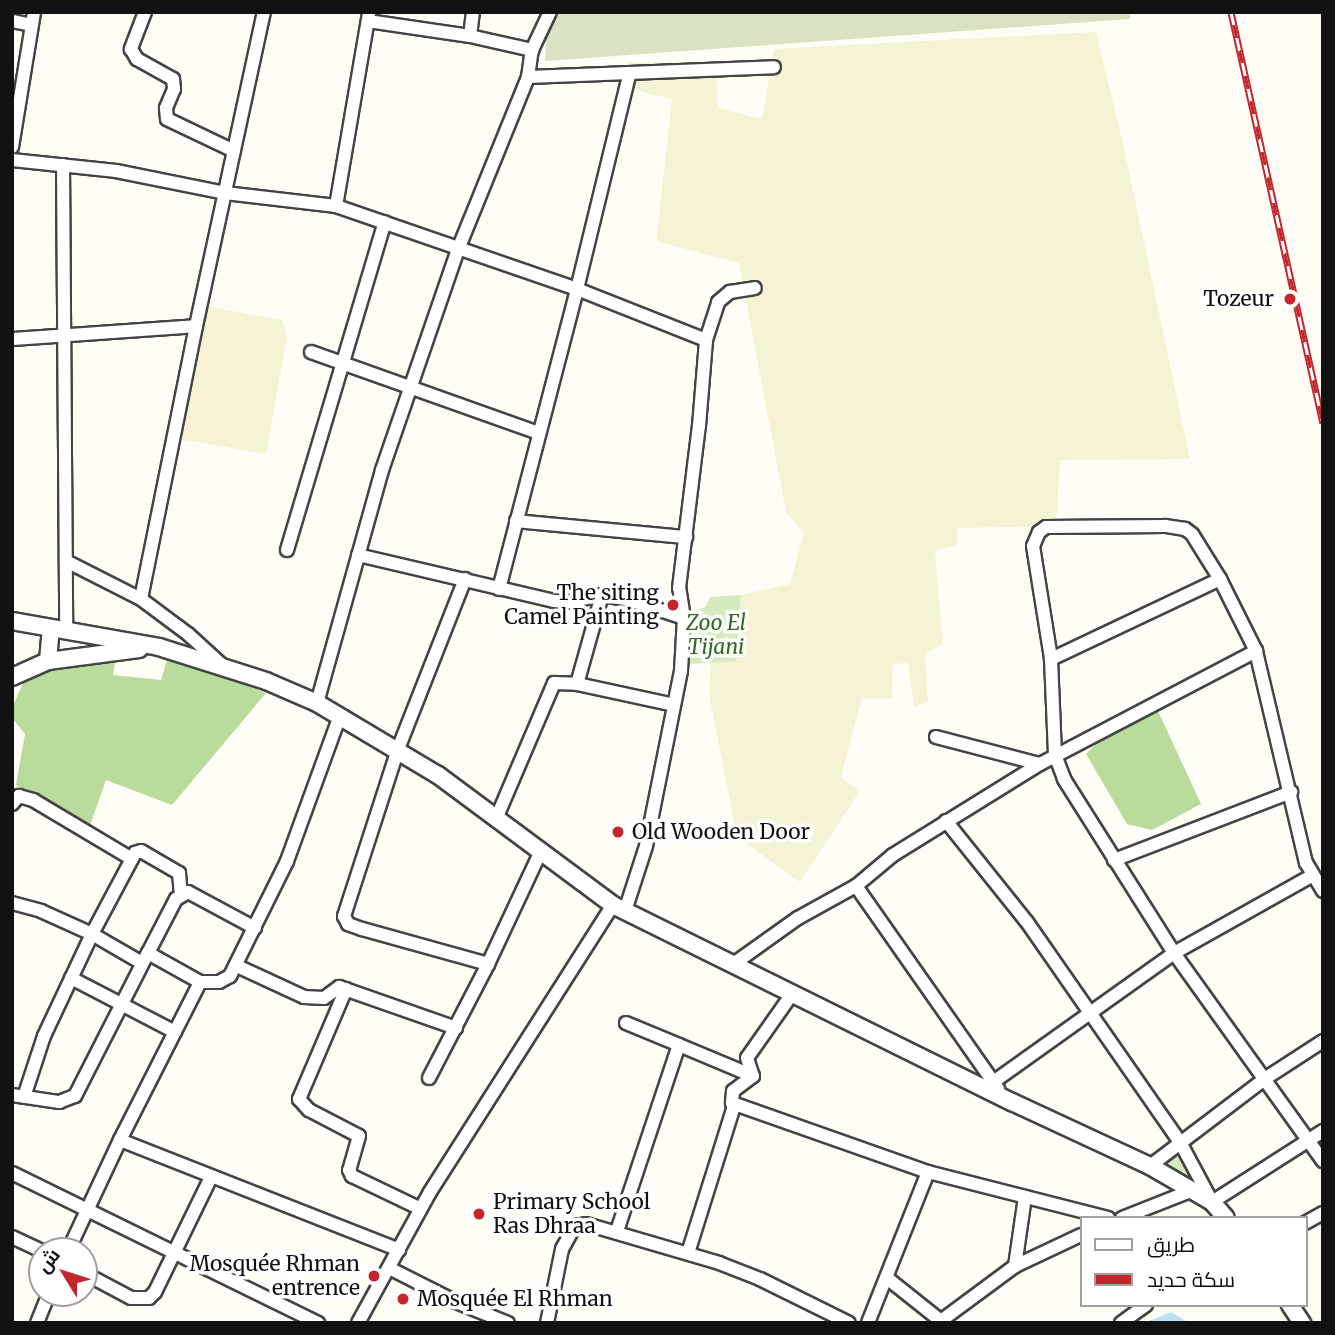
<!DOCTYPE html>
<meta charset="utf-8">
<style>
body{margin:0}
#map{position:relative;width:1335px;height:1335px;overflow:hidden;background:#fffdf5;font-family:Merriweather,Cairo,serif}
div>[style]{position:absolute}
.farmland>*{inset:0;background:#f6f3d4}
.green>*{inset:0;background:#d5ebbd}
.forest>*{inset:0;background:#b9dc9c}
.cemetery>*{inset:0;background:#d9e3c4}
.water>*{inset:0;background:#b9e0f7}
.roads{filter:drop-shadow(2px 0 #444) drop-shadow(-2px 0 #444) drop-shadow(0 2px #444) drop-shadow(0 -2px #444)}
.minor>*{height:12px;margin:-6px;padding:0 6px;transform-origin:6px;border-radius:6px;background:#fff}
.tertiary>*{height:16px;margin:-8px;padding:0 8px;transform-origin:8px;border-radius:8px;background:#fff}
.rail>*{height:7px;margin-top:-3.5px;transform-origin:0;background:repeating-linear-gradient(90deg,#fff 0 13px,#c4262e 0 26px);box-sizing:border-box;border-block:2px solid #c4262e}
.dots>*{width:19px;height:19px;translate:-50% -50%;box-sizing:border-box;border:4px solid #fff;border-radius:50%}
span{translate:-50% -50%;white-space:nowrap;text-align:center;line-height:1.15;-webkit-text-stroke:7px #fff;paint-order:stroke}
.poi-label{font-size:21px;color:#111}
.right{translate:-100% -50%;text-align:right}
.left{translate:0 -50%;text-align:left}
.park-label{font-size:21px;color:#2f6b1f;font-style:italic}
.frame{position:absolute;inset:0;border:14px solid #111;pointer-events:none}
.legend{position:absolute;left:1080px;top:1216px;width:228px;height:91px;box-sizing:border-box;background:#fff;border:2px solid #a0a0a0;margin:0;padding:9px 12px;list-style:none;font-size:21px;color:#111}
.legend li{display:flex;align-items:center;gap:14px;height:35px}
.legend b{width:35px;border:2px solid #a0a0a0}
.north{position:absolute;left:28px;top:1237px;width:70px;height:70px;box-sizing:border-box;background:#fff;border:2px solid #a0a0a0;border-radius:50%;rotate:308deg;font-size:19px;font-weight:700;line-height:28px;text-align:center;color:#111}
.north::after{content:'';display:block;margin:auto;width:24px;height:32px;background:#c4262e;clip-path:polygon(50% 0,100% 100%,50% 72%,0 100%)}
</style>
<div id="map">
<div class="farmland">
<div style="clip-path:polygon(1096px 32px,1124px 148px,1190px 459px,1060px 460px,1056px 526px,957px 528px,957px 545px,935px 551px,943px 644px,925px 654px,928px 702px,914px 707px,908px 662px,893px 665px,892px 699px,862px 698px,841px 777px,860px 791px,800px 882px,737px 837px,709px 694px,711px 660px,736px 660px,741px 595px,790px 584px,804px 533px,786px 512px,739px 263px,656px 241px,672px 99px,621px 87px,628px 63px,716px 62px,718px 108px,762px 119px,774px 49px)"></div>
<div style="clip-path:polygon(206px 306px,282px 320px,287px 337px,266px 454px,179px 439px)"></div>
</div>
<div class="green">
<div style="clip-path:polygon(741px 595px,736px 661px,689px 664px,698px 610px,706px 606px,710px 597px)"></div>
<div style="clip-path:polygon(1178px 1151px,1196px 1192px,1158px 1168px)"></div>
</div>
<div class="forest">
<div style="clip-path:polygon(116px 655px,113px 675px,161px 680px,168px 656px,266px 693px,172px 805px,106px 780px,88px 831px,16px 785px,25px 734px,12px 718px,12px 708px,31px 665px)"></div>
<div style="clip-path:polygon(1158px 711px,1201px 804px,1152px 830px,1127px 824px,1086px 754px,1105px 735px)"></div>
</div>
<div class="cemetery">
<div style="clip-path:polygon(548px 12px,1130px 12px,1130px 19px,545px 61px)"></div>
</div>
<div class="water">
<div style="clip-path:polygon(1171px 1312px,1189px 1323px,1144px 1323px)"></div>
</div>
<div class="roads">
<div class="minor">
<div style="left:145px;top:12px;width:40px;rotate:111deg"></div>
<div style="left:131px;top:49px;width:12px;rotate:59deg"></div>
<div style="left:137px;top:59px;width:41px;rotate:29.1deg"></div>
<div style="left:173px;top:79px;width:10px;rotate:84deg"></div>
<div style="left:174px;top:89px;width:21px;rotate:113deg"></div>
<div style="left:166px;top:108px;width:11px;rotate:85deg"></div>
<div style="left:167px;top:119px;width:74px;rotate:25.5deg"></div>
<div style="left:12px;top:21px;width:20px;rotate:11deg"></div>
<div style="left:368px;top:21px;width:103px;rotate:8.4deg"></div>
<div style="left:470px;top:36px;width:64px;rotate:12.7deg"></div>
<div style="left:470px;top:36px;width:24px;rotate:-83deg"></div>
<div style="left:528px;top:77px;width:246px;rotate:-2.3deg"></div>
<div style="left:12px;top:147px;width:137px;rotate:-80.7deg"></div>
<div style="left:12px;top:160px;width:105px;rotate:6deg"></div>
<div style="left:116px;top:171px;width:111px;rotate:11.4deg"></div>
<div style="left:225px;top:193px;width:112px;rotate:6.7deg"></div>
<div style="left:336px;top:206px;width:255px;rotate:19deg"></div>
<div style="left:577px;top:289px;width:139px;rotate:21.6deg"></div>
<div style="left:706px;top:340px;width:40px;rotate:-72deg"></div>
<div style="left:718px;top:302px;width:16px;rotate:-40deg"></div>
<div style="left:730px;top:292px;width:25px;rotate:-9deg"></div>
<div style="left:63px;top:165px;width:466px;rotate:89.6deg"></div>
<div style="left:336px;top:206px;width:197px;rotate:-80.3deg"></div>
<div style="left:196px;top:326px;width:278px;rotate:101.4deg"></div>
<div style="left:141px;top:599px;width:59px;rotate:36.7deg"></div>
<div style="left:188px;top:634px;width:47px;rotate:42.4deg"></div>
<div style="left:12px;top:339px;width:184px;rotate:-4deg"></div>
<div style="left:196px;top:326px;width:321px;rotate:-77.8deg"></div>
<div style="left:311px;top:352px;width:242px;rotate:19.6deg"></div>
<div style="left:516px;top:521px;width:171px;rotate:5.4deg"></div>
<div style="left:287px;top:550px;width:342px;rotate:-73.4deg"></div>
<div style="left:358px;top:555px;width:201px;rotate:13.2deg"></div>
<div style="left:554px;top:601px;width:15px;rotate:4deg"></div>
<div style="left:569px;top:602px;width:34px;rotate:-12deg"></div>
<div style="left:602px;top:595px;width:28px;rotate:10deg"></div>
<div style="left:630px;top:600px;width:57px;rotate:18.4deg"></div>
<div style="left:66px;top:561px;width:84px;rotate:26.9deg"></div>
<div style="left:465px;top:579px;width:183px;rotate:111.5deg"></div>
<div style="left:398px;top:749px;width:176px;rotate:107.9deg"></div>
<div style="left:344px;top:916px;width:9px;rotate:63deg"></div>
<div style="left:348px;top:924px;width:15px;rotate:20deg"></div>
<div style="left:362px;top:929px;width:131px;rotate:15.5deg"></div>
<div style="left:499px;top:589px;width:310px;rotate:-75.4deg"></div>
<div style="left:577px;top:289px;width:220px;rotate:-76.3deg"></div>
<div style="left:1051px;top:659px;width:187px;rotate:-25.3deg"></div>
<div style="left:577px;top:684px;width:92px;rotate:-74.3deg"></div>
<div style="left:317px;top:703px;width:242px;rotate:-74.4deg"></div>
<div style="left:382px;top:470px;width:236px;rotate:-71deg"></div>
<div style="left:459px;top:247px;width:183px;rotate:-67.9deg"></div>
<div style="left:528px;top:77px;width:27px;rotate:-82deg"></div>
<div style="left:532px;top:50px;width:42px;rotate:-64.7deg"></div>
<div style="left:936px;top:737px;width:107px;rotate:14.6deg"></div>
<div style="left:12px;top:804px;width:11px;rotate:-49deg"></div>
<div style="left:19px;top:796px;width:15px;rotate:16deg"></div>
<div style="left:33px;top:800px;width:115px;rotate:30.8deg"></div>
<div style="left:496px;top:819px;width:148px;rotate:-66.9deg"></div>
<div style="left:554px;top:683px;width:23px;rotate:2deg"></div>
<div style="left:577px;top:684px;width:99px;rotate:12.2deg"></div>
<div style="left:946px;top:821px;width:129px;rotate:51.3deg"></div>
<div style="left:1027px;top:922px;width:268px;rotate:55.2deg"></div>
<div style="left:1180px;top:1142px;width:68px;rotate:61.9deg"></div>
<div style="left:1212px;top:1202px;width:132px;rotate:-32.6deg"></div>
<div style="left:1114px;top:860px;width:190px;rotate:-21deg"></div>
<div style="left:856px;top:886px;width:248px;rotate:55deg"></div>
<div style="left:1323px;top:891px;width:33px;rotate:-121deg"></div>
<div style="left:1306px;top:863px;width:218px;rotate:-103.3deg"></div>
<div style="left:1256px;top:651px;width:80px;rotate:-116.6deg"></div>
<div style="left:1220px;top:579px;width:53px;rotate:-121.9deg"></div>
<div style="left:1192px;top:534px;width:9px;rotate:-144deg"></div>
<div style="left:1185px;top:529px;width:20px;rotate:-171deg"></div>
<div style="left:1165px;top:526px;width:119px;rotate:179.5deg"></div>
<div style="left:1046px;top:527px;width:9px;rotate:144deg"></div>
<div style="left:1039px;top:532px;width:15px;rotate:113deg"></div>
<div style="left:1033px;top:546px;width:114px;rotate:80.9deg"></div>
<div style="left:1051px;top:659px;width:96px;rotate:87.6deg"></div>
<div style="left:1055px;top:755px;width:26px;rotate:69deg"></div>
<div style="left:1064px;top:779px;width:206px;rotate:57.7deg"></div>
<div style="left:1174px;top:953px;width:256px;rotate:54.4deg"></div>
<div style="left:12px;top:903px;width:30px;rotate:15deg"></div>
<div style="left:41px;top:911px;width:56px;rotate:24.3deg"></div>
<div style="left:92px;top:934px;width:113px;rotate:115.2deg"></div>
<div style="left:44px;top:1036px;width:64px;rotate:108.2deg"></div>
<div style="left:625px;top:911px;width:68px;rotate:-72.1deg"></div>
<div style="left:646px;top:846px;width:178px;rotate:-78.7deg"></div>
<div style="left:681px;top:671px;width:53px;rotate:-86.8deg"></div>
<div style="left:684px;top:618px;width:30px;rotate:-99deg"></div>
<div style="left:679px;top:588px;width:163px;rotate:-83deg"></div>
<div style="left:699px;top:426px;width:86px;rotate:-85.3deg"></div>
<div style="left:148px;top:953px;width:61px;rotate:-62.6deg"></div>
<div style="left:176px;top:899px;width:14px;rotate:-30deg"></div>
<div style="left:188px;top:892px;width:76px;rotate:28.2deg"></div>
<div style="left:142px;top:963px;width:58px;rotate:-149.9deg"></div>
<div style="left:92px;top:934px;width:92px;rotate:-62deg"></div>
<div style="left:135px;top:853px;width:6px;rotate:-18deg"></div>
<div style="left:141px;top:851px;width:44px;rotate:30.1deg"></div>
<div style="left:179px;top:873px;width:22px;rotate:85deg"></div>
<div style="left:732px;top:965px;width:81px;rotate:-35.5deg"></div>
<div style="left:798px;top:918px;width:66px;rotate:-28.9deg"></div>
<div style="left:856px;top:886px;width:48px;rotate:-40deg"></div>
<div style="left:893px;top:855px;width:173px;rotate:-31.8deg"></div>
<div style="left:1040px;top:764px;width:244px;rotate:-27.6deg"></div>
<div style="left:237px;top:966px;width:74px;rotate:24.8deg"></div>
<div style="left:304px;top:997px;width:20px;rotate:3deg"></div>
<div style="left:324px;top:998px;width:19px;rotate:-36deg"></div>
<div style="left:339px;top:987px;width:124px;rotate:19.3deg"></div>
<div style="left:71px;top:978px;width:117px;rotate:27.4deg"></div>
<div style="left:346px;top:989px;width:120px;rotate:113.1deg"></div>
<div style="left:299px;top:1099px;width:15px;rotate:48deg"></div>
<div style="left:309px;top:1110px;width:56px;rotate:27.5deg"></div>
<div style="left:359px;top:1136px;width:35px;rotate:106deg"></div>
<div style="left:349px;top:1170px;width:7px;rotate:63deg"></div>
<div style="left:352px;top:1176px;width:76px;rotate:25.6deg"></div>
<div style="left:792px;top:994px;width:78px;rotate:125.1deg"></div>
<div style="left:747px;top:1058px;width:19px;rotate:72deg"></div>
<div style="left:753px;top:1076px;width:25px;rotate:143deg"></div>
<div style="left:733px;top:1091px;width:12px;rotate:95deg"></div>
<div style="left:732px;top:1103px;width:208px;rotate:19.4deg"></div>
<div style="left:928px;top:1172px;width:162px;rotate:111.7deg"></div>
<div style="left:626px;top:1023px;width:57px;rotate:22.5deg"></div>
<div style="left:429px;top:1078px;width:128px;rotate:-62.6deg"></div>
<div style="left:488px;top:964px;width:123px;rotate:-64.9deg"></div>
<div style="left:992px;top:1083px;width:224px;rotate:-35.5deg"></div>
<div style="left:1174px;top:953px;width:157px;rotate:-29.3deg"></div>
<div style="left:12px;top:1095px;width:48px;rotate:8.5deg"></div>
<div style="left:59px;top:1102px;width:17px;rotate:-21deg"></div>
<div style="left:75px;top:1096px;width:161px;rotate:-63deg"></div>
<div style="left:148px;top:953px;width:60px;rotate:29.1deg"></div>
<div style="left:200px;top:982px;width:19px"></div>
<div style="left:219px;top:982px;width:13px;rotate:-29deg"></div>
<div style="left:230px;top:976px;width:128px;rotate:-63.6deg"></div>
<div style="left:287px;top:861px;width:155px;rotate:-70deg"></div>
<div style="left:120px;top:1140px;width:177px;rotate:-63.1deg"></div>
<div style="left:1150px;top:1166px;width:146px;rotate:-37.2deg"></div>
<div style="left:1266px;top:1078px;width:68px;rotate:-33deg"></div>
<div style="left:928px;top:1172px;width:186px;rotate:14.3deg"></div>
<div style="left:12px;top:1173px;width:341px;rotate:26.1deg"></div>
<div style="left:1122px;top:1218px;width:76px;rotate:-21.5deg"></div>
<div style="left:1305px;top:1223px;width:21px;rotate:-29deg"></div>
<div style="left:617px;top:1231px;width:196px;rotate:-71.6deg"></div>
<div style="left:679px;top:1045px;width:80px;rotate:22.7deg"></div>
<div style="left:12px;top:1237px;width:33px;rotate:25deg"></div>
<div style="left:68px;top:1251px;width:123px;rotate:-64.9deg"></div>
<div style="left:120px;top:1140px;width:300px;rotate:21.5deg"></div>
<div style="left:688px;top:1253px;width:154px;rotate:-72.6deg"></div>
<div style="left:1015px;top:1266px;width:70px;rotate:-81.8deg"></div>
<div style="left:389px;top:1268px;width:75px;rotate:26.9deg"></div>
<div style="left:456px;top:1302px;width:56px;rotate:22deg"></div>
<div style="left:84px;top:1273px;width:53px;rotate:28deg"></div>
<div style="left:131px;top:1298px;width:18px"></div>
<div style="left:149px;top:1298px;width:8px;rotate:-45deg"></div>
<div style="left:155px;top:1292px;width:128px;rotate:-64deg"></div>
<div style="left:887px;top:1278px;width:69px;rotate:38.5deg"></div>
<div style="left:37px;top:1323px;width:32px;rotate:-68deg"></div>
<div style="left:358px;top:1323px;width:149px;rotate:-61.2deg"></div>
<div style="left:430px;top:1192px;width:340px;rotate:-57.5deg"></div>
<div style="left:547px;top:1323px;width:76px;rotate:-78.5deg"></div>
<div style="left:562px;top:1249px;width:26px;rotate:-61deg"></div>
<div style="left:575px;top:1226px;width:11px;rotate:-10deg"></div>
<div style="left:586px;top:1224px;width:139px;rotate:16.3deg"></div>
<div style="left:719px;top:1263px;width:44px;rotate:21.3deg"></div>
<div style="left:760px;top:1279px;width:99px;rotate:26.3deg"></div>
<div style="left:938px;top:1323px;width:96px;rotate:-36.5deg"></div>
<div style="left:1015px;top:1266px;width:73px;rotate:-25.2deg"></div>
<div style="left:1121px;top:1323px;width:31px;rotate:-36deg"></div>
</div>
<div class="tertiary">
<div style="left:12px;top:621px;width:149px;rotate:10deg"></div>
<div style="left:159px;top:647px;width:112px;rotate:17.6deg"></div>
<div style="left:266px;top:681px;width:56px;rotate:23.3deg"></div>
<div style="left:317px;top:703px;width:141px;rotate:30.8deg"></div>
<div style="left:438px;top:775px;width:218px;rotate:36.6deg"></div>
<div style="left:613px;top:905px;width:445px;rotate:26.3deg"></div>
<div style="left:1012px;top:1102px;width:152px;rotate:24.9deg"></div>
<div style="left:1150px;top:1166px;width:72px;rotate:30.1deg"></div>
<div style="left:1212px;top:1202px;width:21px;rotate:49deg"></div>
<div style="left:48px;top:661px;width:32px;rotate:-85deg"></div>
<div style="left:12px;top:677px;width:39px;rotate:-24deg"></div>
<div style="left:48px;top:661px;width:92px;rotate:-7.5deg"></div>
<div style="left:1290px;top:1305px;width:22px;rotate:56deg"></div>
</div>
</div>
<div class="rail">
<div style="left:1231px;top:12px;width:421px;rotate:77.4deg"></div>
</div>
<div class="dots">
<div style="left:1290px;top:299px;background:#c4262e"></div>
<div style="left:673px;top:605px;background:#c4262e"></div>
<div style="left:618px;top:832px;background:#c4262e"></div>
<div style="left:479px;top:1214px;background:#c4262e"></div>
<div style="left:374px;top:1276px;background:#c4262e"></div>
<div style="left:403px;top:1299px;background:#c4262e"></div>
</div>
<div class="poi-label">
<span class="right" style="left:1274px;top:299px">Tozeur</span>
<span class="right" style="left:659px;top:605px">The siting<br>Camel Painting</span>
<span class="left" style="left:632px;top:832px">Old Wooden Door</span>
<span class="left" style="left:493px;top:1214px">Primary School<br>Ras Dhraa</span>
<span class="right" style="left:360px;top:1276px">Mosquée Rhman<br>entrence</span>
<span class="left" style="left:417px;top:1299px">Mosquée El Rhman</span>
</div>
<div class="park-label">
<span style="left:716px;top:635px">Zoo El<br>Tijani</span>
</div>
<div class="frame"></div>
<ul class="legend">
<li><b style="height:9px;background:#fff"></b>طريق</li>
<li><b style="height:9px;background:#c4262e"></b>سكة حديد</li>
</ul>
<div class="north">ش</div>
</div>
